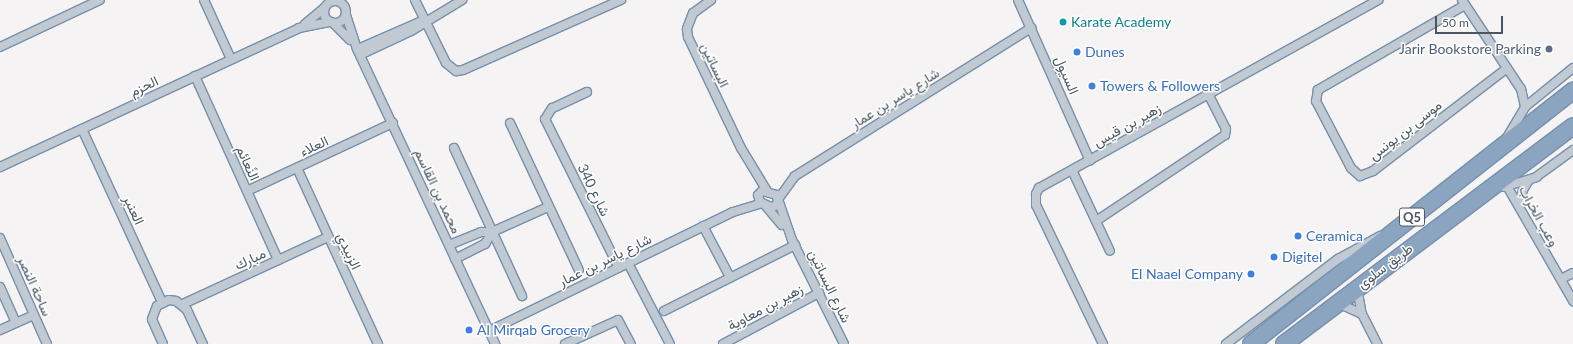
<!DOCTYPE html>
<meta charset="utf-8">
<style>
body{margin:0}
#map{position:relative;width:1573px;height:344px;overflow:hidden;background:#f5f3f3;font-family:Lato,Vazirmatn,sans-serif}
div>[style]{position:absolute}
.roads{filter:drop-shadow(1px 0 #7690ad) drop-shadow(-1px 0 #7690ad) drop-shadow(0 1px #7690ad) drop-shadow(0 -1px #7690ad)}
.minor>*{height:8px;margin:-4px;padding:0 4px;transform-origin:4px;border-radius:4px;background:#c1cad2}
.minor>.ring{margin:-4px;padding:0;box-sizing:content-box;background:none;border:8px solid #c1cad2;border-radius:50%}
.motorway>*{height:16px;margin:-8px;padding:0 8px;transform-origin:8px;border-radius:8px;background:#8ba5c1}
.dots>*{width:11px;height:11px;translate:-50% -50%;box-sizing:border-box;border:2px solid #fff;border-radius:50%}
span{translate:-50% -50%;white-space:nowrap;text-align:center;line-height:1.15;-webkit-text-stroke:3px #fff;paint-order:stroke}
.shield-label span{padding:1px 3px;background:#fff;border:1px solid;border-radius:3px;-webkit-text-stroke-width:0}
.shield-label{font-size:13px;color:#4a5661;font-weight:700}
.culture-label{font-size:14px;color:#0d838f}
.left{translate:0 -50%;text-align:left}
.service-label{font-size:14px;color:#4e5e75}
.right{translate:-100% -50%;text-align:right}
.shop-label{font-size:14px;color:#366cbe}
.street-label{font-size:14px;color:#4a5661}
.scale{position:absolute;left:1435px;top:16px;width:68px;height:18px;box-sizing:border-box;border:2px solid #4a5661;border-top:0;padding-left:5px;font-size:12px;line-height:14px;white-space:nowrap;color:#4a5661;-webkit-text-stroke:3px #fff;paint-order:stroke}
</style>
<div id="map">
<div class="roads">
<div class="minor">
<div style="left:204px;top:0;width:65px;rotate:65.4deg"></div>
<div style="left:415px;top:0;width:70px;rotate:63.8deg"></div>
<div style="left:446px;top:63px;width:13px;rotate:39deg"></div>
<div style="left:456px;top:71px;width:7px;rotate:-8deg"></div>
<div style="left:463px;top:70px;width:173px;rotate:-23.9deg"></div>
<div style="left:711px;top:0;width:22px;rotate:144deg"></div>
<div style="left:693px;top:13px;width:17px;rotate:111deg"></div>
<div style="left:687px;top:29px;width:8px;rotate:83deg"></div>
<div style="left:688px;top:37px;width:123px;rotate:64.5deg"></div>
<div style="left:741px;top:148px;width:50px;rotate:58.8deg"></div>
<div style="left:1018px;top:0;width:176px;rotate:65.9deg"></div>
<div style="left:1462px;top:0;width:107px;rotate:56.5deg"></div>
<div style="left:1521px;top:89px;width:18px;rotate:77deg"></div>
<div class="ring" style="left:324px;top:1px;width:14px;height:14px"></div>
<div style="left:1465px;top:5px;width:170px;rotate:150deg"></div>
<div style="left:1318px;top:90px;width:11px;rotate:100deg"></div>
<div style="left:1316px;top:101px;width:76px;rotate:62.4deg"></div>
<div style="left:1351px;top:168px;width:12px;rotate:42deg"></div>
<div style="left:1360px;top:176px;width:14px;rotate:-21deg"></div>
<div style="left:1373px;top:171px;width:169px;rotate:-37.5deg"></div>
<div style="left:346px;top:15px;width:36px;rotate:72deg"></div>
<div style="left:357px;top:49px;width:326px;rotate:64.9deg"></div>
<div style="left:333px;top:23px;width:24px;rotate:45deg"></div>
<div style="left:305px;top:24px;width:26px;rotate:-40deg"></div>
<div style="left:0;top:47px;width:110px;rotate:-25.2deg"></div>
<div style="left:358px;top:49px;width:70px;rotate:-23.6deg"></div>
<div style="left:360px;top:55px;width:56px;rotate:-25.2deg"></div>
<div style="left:411px;top:31px;width:60px;rotate:-31.3deg"></div>
<div style="left:195px;top:76px;width:202px;rotate:65.7deg"></div>
<div style="left:587px;top:92px;width:38px;rotate:155deg"></div>
<div style="left:552px;top:108px;width:13px;rotate:122deg"></div>
<div style="left:545px;top:119px;width:166px;rotate:63.6deg"></div>
<div style="left:510px;top:123px;width:162px;rotate:64.9deg"></div>
<div style="left:82px;top:129px;width:191px;rotate:65.2deg"></div>
<div style="left:1506px;top:139px;width:37px;rotate:-59deg"></div>
<div style="left:1525px;top:107px;width:62px;rotate:-39.1deg"></div>
<div style="left:454px;top:148px;width:163px;rotate:65.3deg"></div>
<div style="left:0;top:167px;width:330px;rotate:-24.9deg"></div>
<div style="left:299px;top:28px;width:32px;rotate:-11deg"></div>
<div style="left:297px;top:168px;width:194px;rotate:65.3deg"></div>
<div style="left:1072px;top:170px;width:89px;rotate:64.9deg"></div>
<div style="left:1507px;top:186px;width:133px;rotate:60.1deg"></div>
<div style="left:1504px;top:187px;width:34px;rotate:-17deg"></div>
<div style="left:1536px;top:177px;width:46px;rotate:-36.1deg"></div>
<div style="left:247px;top:191px;width:161px;rotate:-25deg"></div>
<div style="left:762px;top:191px;width:16px;rotate:15deg"></div>
<div style="left:777px;top:195px;width:10px;rotate:84deg"></div>
<div style="left:778px;top:205px;width:7px;rotate:164deg"></div>
<div style="left:771px;top:207px;width:12px;rotate:-156deg"></div>
<div style="left:760px;top:202px;width:7px;rotate:-106deg"></div>
<div style="left:758px;top:195px;width:6px;rotate:-45deg"></div>
<div style="left:779px;top:198px;width:27px;rotate:-54deg"></div>
<div style="left:795px;top:176px;width:279px;rotate:-32.1deg"></div>
<div style="left:779px;top:202px;width:40px;rotate:71.1deg"></div>
<div style="left:792px;top:240px;width:116px;rotate:63.4deg"></div>
<div style="left:765px;top:205px;width:26px;rotate:50deg"></div>
<div style="left:1519px;top:206px;width:16px;rotate:-76deg"></div>
<div style="left:1523px;top:190px;width:12px;rotate:-59deg"></div>
<div style="left:1096px;top:221px;width:155px;rotate:-33.7deg"></div>
<div style="left:1225px;top:135px;width:6px;rotate:-81deg"></div>
<div style="left:1226px;top:129px;width:38px;rotate:-117deg"></div>
<div style="left:703px;top:226px;width:58px;rotate:62.1deg"></div>
<div style="left:0;top:238px;width:116px;rotate:66.1deg"></div>
<div style="left:449px;top:245px;width:35px;rotate:-22deg"></div>
<div style="left:481px;top:232px;width:11px"></div>
<div style="left:492px;top:232px;width:61px;rotate:-24.1deg"></div>
<div style="left:455px;top:259px;width:34px;rotate:-27deg"></div>
<div style="left:485px;top:244px;width:14px;rotate:-60deg"></div>
<div style="left:628px;top:263px;width:91px;rotate:62.6deg"></div>
<div style="left:1561px;top:279px;width:13px;rotate:-27deg"></div>
<div style="left:0;top:287px;width:39px;rotate:66deg"></div>
<div style="left:1357px;top:287px;width:27px;rotate:80deg"></div>
<div style="left:1362px;top:314px;width:34px;rotate:63deg"></div>
<div style="left:1338px;top:303px;width:26px;rotate:25deg"></div>
<div style="left:183px;top:304px;width:160px;rotate:-24.8deg"></div>
<div style="left:664px;top:311px;width:147px;rotate:-26.7deg"></div>
<div style="left:0;top:330px;width:36px;rotate:-24deg"></div>
<div style="left:489px;top:331px;width:271px;rotate:-26deg"></div>
<div style="left:733px;top:212px;width:30px;rotate:-17deg"></div>
<div style="left:163px;top:344px;width:27px;rotate:-114deg"></div>
<div style="left:152px;top:319px;width:14px;rotate:-69deg"></div>
<div style="left:157px;top:306px;width:13px;rotate:-27deg"></div>
<div style="left:169px;top:300px;width:7px;rotate:8deg"></div>
<div style="left:176px;top:301px;width:14px;rotate:39deg"></div>
<div style="left:187px;top:310px;width:38px;rotate:65deg"></div>
<div style="left:565px;top:344px;width:58px;rotate:-24.4deg"></div>
<div style="left:618px;top:320px;width:27px;rotate:62deg"></div>
<div style="left:723px;top:344px;width:109px;rotate:-28deg"></div>
<div style="left:1103px;top:344px;width:154px;rotate:-115.7deg"></div>
<div style="left:1036px;top:205px;width:11px;rotate:-90deg"></div>
<div style="left:1036px;top:194px;width:7px;rotate:-63deg"></div>
<div style="left:1039px;top:188px;width:388px;rotate:-29deg"></div>
<div style="left:1226px;top:344px;width:141px;rotate:-37.2deg"></div>
<div style="left:1338px;top:259px;width:48px;rotate:-28.7deg"></div>
</div>
<div class="motorway">
<div style="left:1251px;top:344px;width:410px;rotate:-38.2deg"></div>
<div style="left:1284px;top:344px;width:362px;rotate:-37deg"></div>
</div>
</div>
<div class="dots">
<div style="left:1063px;top:22px;background:#0f9aa8"></div>
<div style="left:1549px;top:49px;background:#5c6f8a"></div>
<div style="left:1077px;top:52px;background:#3f7fe0"></div>
<div style="left:1092px;top:86px;background:#3f7fe0"></div>
<div style="left:1298px;top:236px;background:#3f7fe0"></div>
<div style="left:1274px;top:257px;background:#3f7fe0"></div>
<div style="left:1251px;top:274px;background:#3f7fe0"></div>
<div style="left:469px;top:330px;background:#3f7fe0"></div>
</div>
<div class="shield-label">
<span style="left:1412px;top:217px">Q5</span>
</div>
<div class="culture-label">
<span class="left" style="left:1071px;top:22px">Karate Academy</span>
</div>
<div class="service-label">
<span class="right" style="left:1541px;top:49px">Jarir Bookstore Parking</span>
</div>
<div class="shop-label">
<span class="left" style="left:1085px;top:52px">Dunes</span>
<span class="left" style="left:1100px;top:86px">Towers &amp; Followers</span>
<span class="left" style="left:1306px;top:236px">Ceramica</span>
<span class="left" style="left:1282px;top:257px">Digitel</span>
<span class="right" style="left:1243px;top:274px">El Naael Company</span>
<span class="left" style="left:477px;top:330px">Al Mirqab Grocery</span>
</div>
<div class="street-label">
<span style="left:715px;top:65px;rotate:64deg">البساتين</span>
<span style="left:1067px;top:75px;rotate:67deg">السيول</span>
<span style="left:144px;top:86px;rotate:-25deg">الحزم</span>
<span style="left:895px;top:98px;rotate:-32deg">شارع ياسر بن عمار</span>
<span style="left:1127px;top:125px;rotate:-29deg">زهير بن قيس</span>
<span style="left:1405px;top:130px;rotate:-38deg">موسى بن يونس</span>
<span style="left:314px;top:146px;rotate:-25deg">العلاء</span>
<span style="left:248px;top:163px;rotate:66deg">النًعائم</span>
<span style="left:594px;top:190px;rotate:64deg">شارع 340</span>
<span style="left:438px;top:191px;rotate:65deg">محمد بن القاسم</span>
<span style="left:134px;top:210px;rotate:65deg">العنبر</span>
<span style="left:1539px;top:216px;rotate:61deg">وعب الخراب</span>
<span style="left:349px;top:251px;rotate:65deg">الزبيدي</span>
<span style="left:250px;top:259px;rotate:-25deg">مبارك</span>
<span style="left:605px;top:260px;rotate:-26deg">شارع ياسر بن عمار</span>
<span style="left:1385px;top:266px;rotate:-37deg">طريق سلوى</span>
<span style="left:35px;top:286px;rotate:66deg">ساحة النصر</span>
<span style="left:830px;top:286px;rotate:64deg">شارع البساتين</span>
<span style="left:765px;top:307px;rotate:-28deg">زهير بن معاوية</span>
</div>
<div class="scale">50 m</div>
</div>
